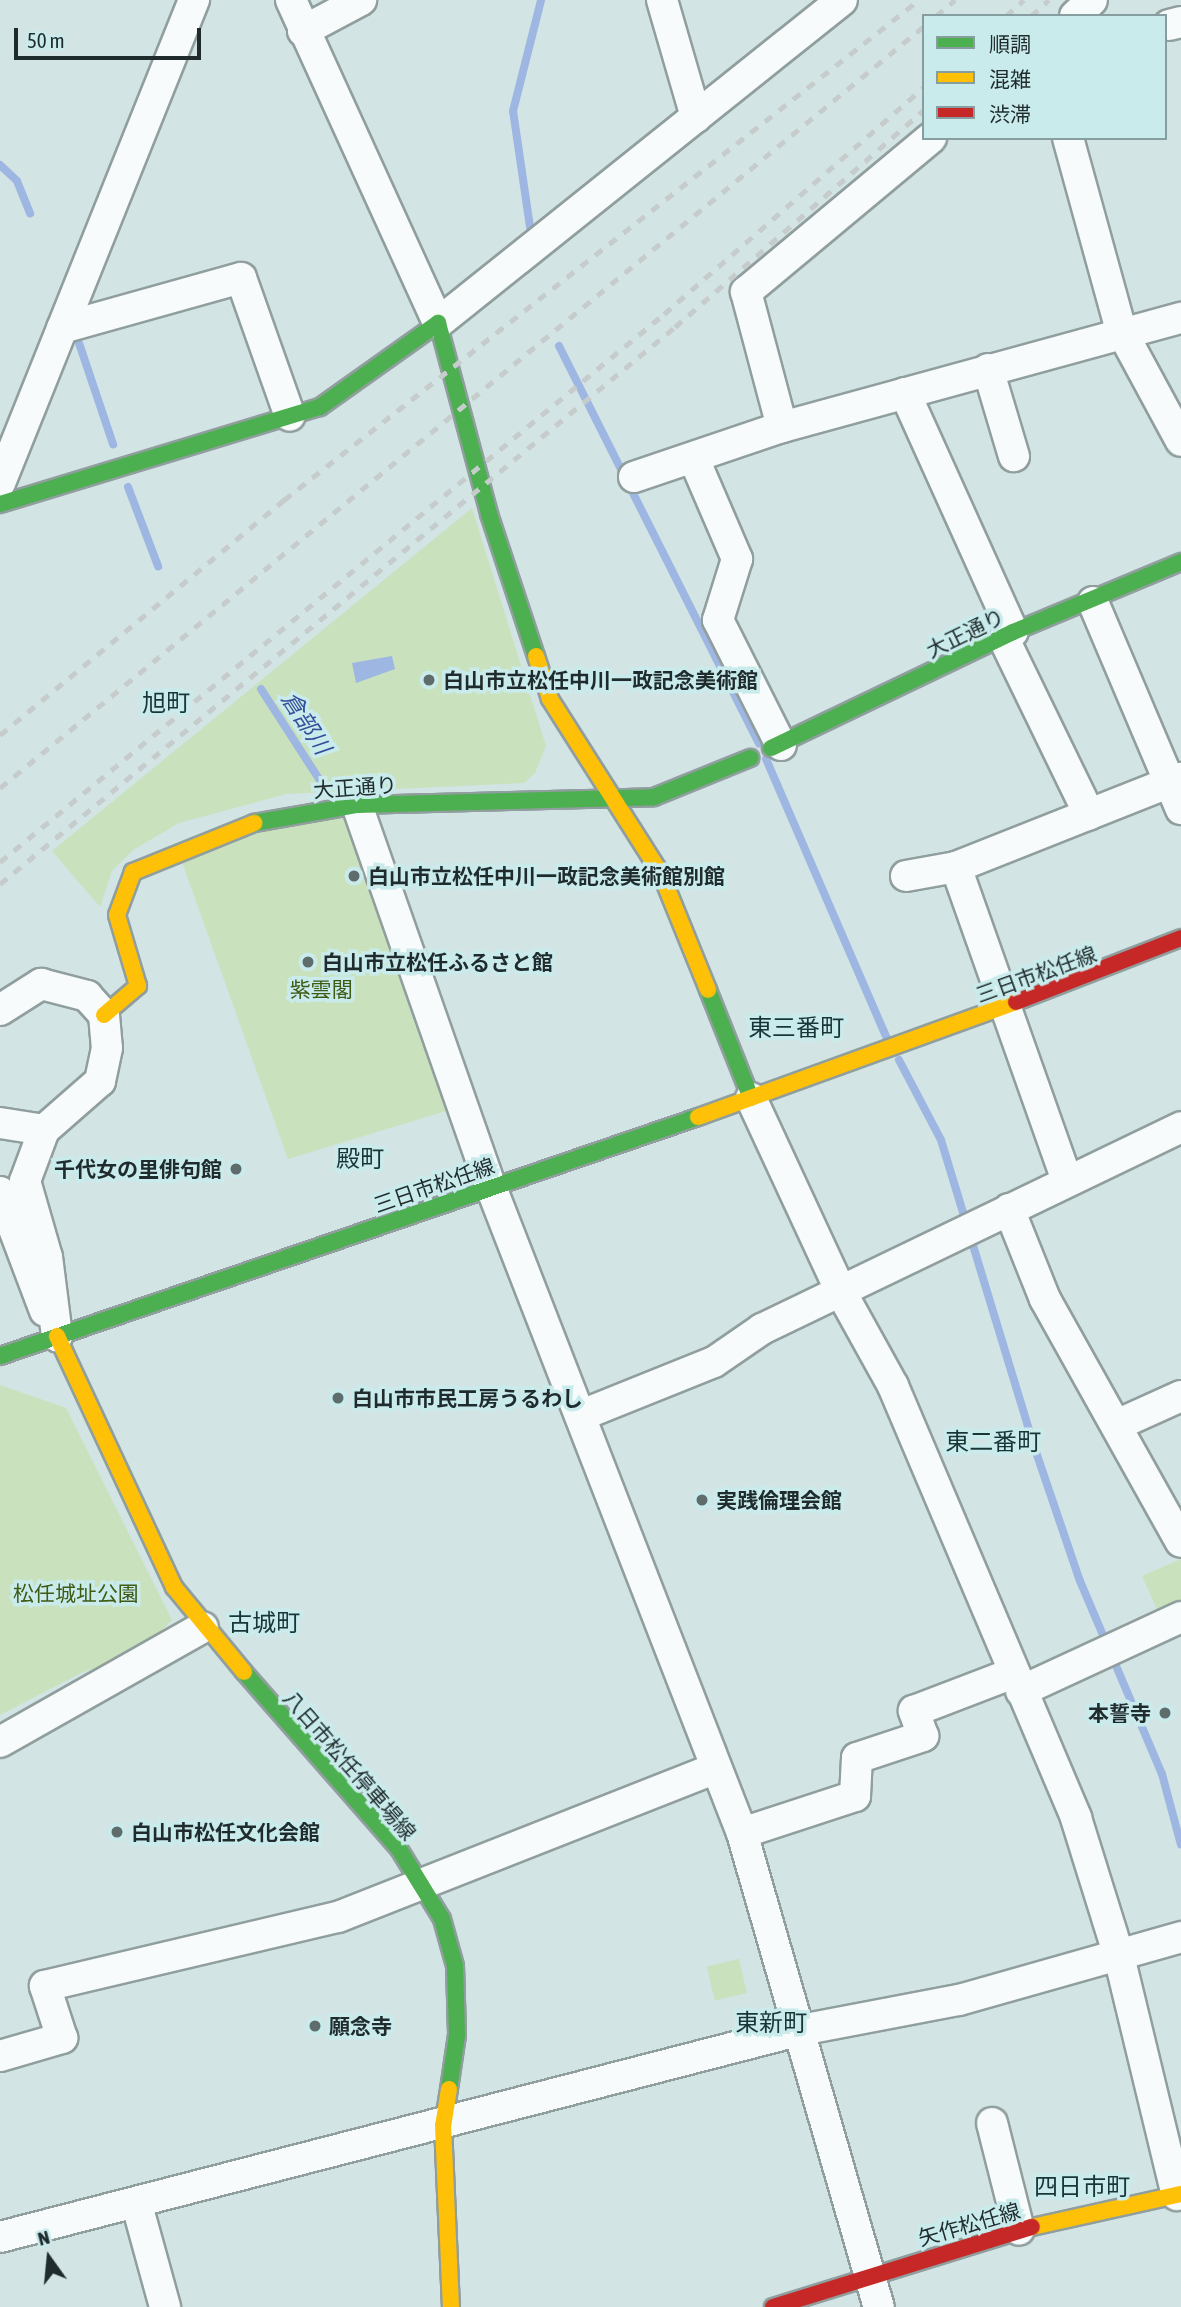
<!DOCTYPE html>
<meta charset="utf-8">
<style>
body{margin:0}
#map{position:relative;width:1181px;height:2307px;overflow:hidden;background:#d2e4e4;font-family:"Asap Condensed","Noto Sans JP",sans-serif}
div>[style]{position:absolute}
.green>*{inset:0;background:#c9e2bd;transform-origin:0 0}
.water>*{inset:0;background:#9eb6e2}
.stream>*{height:8px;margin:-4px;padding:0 4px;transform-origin:4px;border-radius:4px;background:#9eb6e2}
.roads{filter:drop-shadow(2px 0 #909e9e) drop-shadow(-2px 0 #909e9e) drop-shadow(0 2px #909e9e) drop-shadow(0 -2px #909e9e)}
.street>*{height:30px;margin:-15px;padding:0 15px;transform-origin:15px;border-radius:15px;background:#f8fbfb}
.fast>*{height:16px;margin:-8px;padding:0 8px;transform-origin:8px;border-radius:8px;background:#4caf50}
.slow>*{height:16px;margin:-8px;padding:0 8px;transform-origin:8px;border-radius:8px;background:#ffc107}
.jam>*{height:16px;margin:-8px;padding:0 8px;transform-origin:8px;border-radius:8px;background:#c62828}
.rail>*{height:5px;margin-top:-2.5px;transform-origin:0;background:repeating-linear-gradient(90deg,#c6cbcb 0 9px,transparent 0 18px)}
.dots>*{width:19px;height:19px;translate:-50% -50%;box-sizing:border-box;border:4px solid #caebec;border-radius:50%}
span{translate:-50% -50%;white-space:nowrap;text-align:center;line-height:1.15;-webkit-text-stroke:7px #caebec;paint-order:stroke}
.street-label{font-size:21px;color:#1f2b2c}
.poi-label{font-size:21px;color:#1f2b2c;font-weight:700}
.left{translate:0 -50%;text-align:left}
.right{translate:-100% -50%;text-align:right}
.park-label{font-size:21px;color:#3e5a13}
.water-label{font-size:23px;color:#35509b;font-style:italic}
.quarter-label{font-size:24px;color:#193637}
.legend{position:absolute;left:922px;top:14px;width:245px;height:126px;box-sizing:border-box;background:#caebec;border:2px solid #869e9f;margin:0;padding:9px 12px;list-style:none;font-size:21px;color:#1f2b2c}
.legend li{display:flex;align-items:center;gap:14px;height:35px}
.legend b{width:35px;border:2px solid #869e9f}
.north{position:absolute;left:14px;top:2223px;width:70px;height:70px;-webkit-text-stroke:5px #caebec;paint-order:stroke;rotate:345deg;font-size:19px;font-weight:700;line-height:28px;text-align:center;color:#1f2b2c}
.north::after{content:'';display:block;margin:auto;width:24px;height:32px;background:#1f2b2c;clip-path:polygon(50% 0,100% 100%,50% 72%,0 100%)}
.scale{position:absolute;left:14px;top:28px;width:187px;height:32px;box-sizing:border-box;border:4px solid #1f2b2c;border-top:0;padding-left:9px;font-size:21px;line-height:24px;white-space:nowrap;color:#1f2b2c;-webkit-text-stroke:5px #caebec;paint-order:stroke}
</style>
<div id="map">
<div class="green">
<div style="clip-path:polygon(472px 508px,546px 746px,535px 773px,524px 783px,286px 794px,179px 823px,133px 850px,112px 871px,100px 907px,52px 851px)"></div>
<div style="clip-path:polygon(352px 817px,456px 1108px,288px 1159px,182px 862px,297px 818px)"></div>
<div style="clip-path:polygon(0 1385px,66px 1408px,172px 1620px,139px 1654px,81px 1673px,0 1715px)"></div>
<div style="clip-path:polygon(1181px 1559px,1181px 1611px,1162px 1620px,1142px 1576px)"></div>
<div style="left:739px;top:1959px;width:35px;height:33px;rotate:77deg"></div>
</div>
<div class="water">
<div style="clip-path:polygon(392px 656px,395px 669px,356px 683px,352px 663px)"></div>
</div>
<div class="stream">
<div style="left:0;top:165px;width:23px;rotate:43deg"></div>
<div style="left:17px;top:181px;width:35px;rotate:68deg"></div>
<div style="left:530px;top:227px;width:117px;rotate:-98.3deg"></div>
<div style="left:513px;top:111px;width:114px;rotate:-75.8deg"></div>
<div style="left:79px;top:343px;width:107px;rotate:71.4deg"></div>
<div style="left:559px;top:346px;width:445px;rotate:63.3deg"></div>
<div style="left:128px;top:487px;width:85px;rotate:69.2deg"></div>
<div style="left:261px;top:689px;width:107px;rotate:57.2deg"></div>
<div style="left:766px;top:759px;width:305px;rotate:66.6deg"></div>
<div style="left:899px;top:1060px;width:90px;rotate:62.3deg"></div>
<div style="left:941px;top:1140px;width:326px;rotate:73.1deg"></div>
<div style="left:1036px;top:1452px;width:136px;rotate:71.2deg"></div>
<div style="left:1080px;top:1581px;width:210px;rotate:67deg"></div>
<div style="left:1162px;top:1774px;width:73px;rotate:75deg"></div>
</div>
<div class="roads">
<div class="street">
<div style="left:291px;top:0;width:355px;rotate:65.5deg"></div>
<div style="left:438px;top:323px;width:517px;rotate:-38.64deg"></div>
<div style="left:662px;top:0;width:122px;rotate:73.8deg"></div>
<div style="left:1075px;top:16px;width:23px;rotate:-43deg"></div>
<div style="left:1169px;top:25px;width:12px;rotate:-14deg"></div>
<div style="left:303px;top:31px;width:66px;rotate:-28.1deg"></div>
<div style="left:1068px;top:138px;width:199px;rotate:74.6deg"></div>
<div style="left:1121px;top:330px;width:126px;rotate:61.6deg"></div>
<div style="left:62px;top:328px;width:186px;rotate:-15.6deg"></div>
<div style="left:241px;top:278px;width:146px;rotate:70.5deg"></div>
<div style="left:988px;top:369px;width:91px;rotate:73.4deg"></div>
<div style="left:905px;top:393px;width:262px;rotate:65.7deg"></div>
<div style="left:782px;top:427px;width:140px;rotate:-104.9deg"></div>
<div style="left:746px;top:292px;width:241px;rotate:-39.8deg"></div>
<div style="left:694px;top:459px;width:109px;rotate:66.7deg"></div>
<div style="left:737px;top:559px;width:64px;rotate:107.3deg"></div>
<div style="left:718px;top:620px;width:140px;rotate:63.3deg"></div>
<div style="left:634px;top:477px;width:156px;rotate:-18.7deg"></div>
<div style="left:782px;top:427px;width:414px;rotate:-15.3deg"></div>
<div style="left:0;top:483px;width:521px;rotate:-68.12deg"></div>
<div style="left:1093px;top:602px;width:225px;rotate:67deg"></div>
<div style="left:1004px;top:639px;width:195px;rotate:64.1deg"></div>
<div style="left:357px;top:805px;width:405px;rotate:70.7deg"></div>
<div style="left:491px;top:1187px;width:693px;rotate:68.77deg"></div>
<div style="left:742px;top:1833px;width:493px;rotate:73.9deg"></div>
<div style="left:956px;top:867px;width:333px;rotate:70.5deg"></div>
<div style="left:906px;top:876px;width:51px;rotate:-10.2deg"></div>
<div style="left:956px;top:867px;width:242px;rotate:-21.6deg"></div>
<div style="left:0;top:1010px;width:49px;rotate:-32.4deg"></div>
<div style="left:41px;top:984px;width:48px;rotate:14.6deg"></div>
<div style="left:87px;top:996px;width:25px;rotate:48deg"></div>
<div style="left:104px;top:1015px;width:33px;rotate:85deg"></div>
<div style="left:107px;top:1048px;width:34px;rotate:102deg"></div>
<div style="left:100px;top:1081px;width:74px;rotate:138.8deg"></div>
<div style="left:44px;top:1130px;width:54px;rotate:110.4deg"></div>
<div style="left:25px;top:1181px;width:79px;rotate:73.9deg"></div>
<div style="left:47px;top:1257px;width:80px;rotate:82.8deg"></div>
<div style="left:751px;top:1098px;width:214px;rotate:65.1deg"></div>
<div style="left:841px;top:1292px;width:107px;rotate:61deg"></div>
<div style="left:893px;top:1386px;width:469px;rotate:67deg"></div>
<div style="left:1076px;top:1818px;width:145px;rotate:72.7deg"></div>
<div style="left:1119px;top:1956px;width:246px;rotate:76.4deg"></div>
<div style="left:0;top:1123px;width:45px;rotate:9deg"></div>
<div style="left:0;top:1192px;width:127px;rotate:69.3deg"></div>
<div style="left:1009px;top:1209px;width:97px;rotate:68.2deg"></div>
<div style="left:1045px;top:1299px;width:278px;rotate:60.8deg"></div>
<div style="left:582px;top:1415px;width:142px;rotate:-21.9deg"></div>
<div style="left:714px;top:1362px;width:58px;rotate:-34.5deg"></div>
<div style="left:762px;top:1329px;width:465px;rotate:-25.7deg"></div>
<div style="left:1119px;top:1424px;width:68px;rotate:-24.3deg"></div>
<div style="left:1021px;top:1691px;width:176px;rotate:-24.8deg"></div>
<div style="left:0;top:1742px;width:233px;rotate:-29.5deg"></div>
<div style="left:742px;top:1833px;width:119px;rotate:-18.1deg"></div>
<div style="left:855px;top:1796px;width:38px;rotate:-87deg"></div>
<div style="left:857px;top:1758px;width:70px;rotate:-18.4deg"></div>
<div style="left:923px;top:1736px;width:27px;rotate:-110deg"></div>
<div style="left:914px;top:1711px;width:106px;rotate:-21deg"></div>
<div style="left:0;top:2056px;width:65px;rotate:-16.2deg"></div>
<div style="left:62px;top:2038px;width:55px;rotate:-108.1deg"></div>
<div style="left:45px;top:1986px;width:301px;rotate:-13.3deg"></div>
<div style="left:338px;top:1917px;width:403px;rotate:-21.5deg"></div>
<div style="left:992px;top:2123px;width:110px;rotate:75.8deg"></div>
<div style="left:137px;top:2205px;width:106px;rotate:74.6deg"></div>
<div style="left:0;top:2237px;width:827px;rotate:-14.49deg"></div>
<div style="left:801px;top:2030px;width:161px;rotate:-10.8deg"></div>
<div style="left:959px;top:2000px;width:231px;rotate:-15.8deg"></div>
</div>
<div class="fast">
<div style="left:0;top:504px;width:334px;rotate:-16.9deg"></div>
<div style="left:320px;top:407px;width:145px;rotate:-35.4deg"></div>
<div style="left:438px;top:323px;width:198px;rotate:75deg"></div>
<div style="left:489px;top:514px;width:150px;rotate:71.7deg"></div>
<div style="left:771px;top:748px;width:268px;rotate:-25.6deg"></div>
<div style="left:1013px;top:632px;width:182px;rotate:-22.6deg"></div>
<div style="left:254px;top:823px;width:105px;rotate:-9.9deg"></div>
<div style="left:357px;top:805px;width:297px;rotate:-1.5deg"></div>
<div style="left:654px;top:797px;width:104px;rotate:-22.1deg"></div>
<div style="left:708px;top:990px;width:116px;rotate:68.3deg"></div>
<div style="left:0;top:1356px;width:738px;rotate:-18.9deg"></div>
<div style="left:244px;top:1672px;width:235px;rotate:48.8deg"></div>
<div style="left:399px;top:1849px;width:82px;rotate:58.4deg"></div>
<div style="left:442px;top:1919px;width:49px;rotate:74.5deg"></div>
<div style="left:455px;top:1966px;width:69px;rotate:88.3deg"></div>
<div style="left:457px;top:2035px;width:55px;rotate:98.4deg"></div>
</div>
<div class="slow">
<div style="left:536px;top:656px;width:45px;rotate:72deg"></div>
<div style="left:550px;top:699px;width:207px;rotate:57.6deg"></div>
<div style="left:661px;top:874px;width:125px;rotate:67.9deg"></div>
<div style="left:104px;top:1015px;width:45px;rotate:-40.5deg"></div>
<div style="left:138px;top:986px;width:74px;rotate:-106.5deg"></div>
<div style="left:117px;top:915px;width:46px;rotate:-69.6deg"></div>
<div style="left:133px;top:872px;width:131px;rotate:-22deg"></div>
<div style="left:698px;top:1117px;width:338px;rotate:-19.9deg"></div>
<div style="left:57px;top:1336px;width:277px;rotate:65deg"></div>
<div style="left:174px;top:1587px;width:110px;rotate:50.5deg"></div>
<div style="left:449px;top:2089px;width:36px;rotate:99deg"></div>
<div style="left:443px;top:2125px;width:182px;rotate:87.5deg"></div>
<div style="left:1032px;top:2227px;width:153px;rotate:-12.5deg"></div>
</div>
<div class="jam">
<div style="left:1016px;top:1002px;width:177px;rotate:-21.2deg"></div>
<div style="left:773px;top:2307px;width:271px;rotate:-17.2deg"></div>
</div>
</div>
<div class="rail">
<div style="left:936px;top:16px;width:25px;rotate:-40deg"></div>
<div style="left:1006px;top:16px;width:24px;rotate:-42deg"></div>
<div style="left:1031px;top:16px;width:24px;rotate:-42deg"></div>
<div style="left:0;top:735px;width:369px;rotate:-39.6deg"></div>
<div style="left:284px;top:500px;width:808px;rotate:-38.22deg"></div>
<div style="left:0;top:788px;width:1198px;rotate:-39.51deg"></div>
<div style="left:0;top:862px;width:861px;rotate:-39.53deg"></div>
<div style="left:664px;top:314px;width:345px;rotate:-41.1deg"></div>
<div style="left:0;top:884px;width:875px;rotate:-39.53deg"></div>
<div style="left:675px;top:327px;width:330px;rotate:-41.1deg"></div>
</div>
<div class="dots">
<div style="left:429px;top:680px;background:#5e6c6c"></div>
<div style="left:354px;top:876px;background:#5e6c6c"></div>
<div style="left:308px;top:962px;background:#5e6c6c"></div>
<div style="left:236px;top:1169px;background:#5e6c6c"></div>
<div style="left:338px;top:1398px;background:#5e6c6c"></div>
<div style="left:702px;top:1500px;background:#5e6c6c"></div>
<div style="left:1165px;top:1713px;background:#5e6c6c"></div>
<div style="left:117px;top:1832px;background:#5e6c6c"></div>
<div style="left:315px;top:2026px;background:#5e6c6c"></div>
</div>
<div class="street-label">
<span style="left:965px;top:633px;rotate:-26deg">大正通り</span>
<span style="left:355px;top:787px;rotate:-4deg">大正通り</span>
<span style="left:1036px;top:974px;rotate:-20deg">三日市松任線</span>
<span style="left:434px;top:1185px;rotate:-19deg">三日市松任線</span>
<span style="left:350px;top:1765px;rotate:49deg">八日市松任停車場線</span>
<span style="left:969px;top:2224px;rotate:-16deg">矢作松任線</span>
</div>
<div class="poi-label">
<span class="left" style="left:443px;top:680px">白山市立松任中川一政記念美術館</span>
<span class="left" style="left:368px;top:876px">白山市立松任中川一政記念美術館別館</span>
<span class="left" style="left:322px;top:962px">白山市立松任ふるさと館</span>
<span class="right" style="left:222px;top:1169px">千代女の里俳句館</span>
<span class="left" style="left:352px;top:1398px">白山市市民工房うるわし</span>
<span class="left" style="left:716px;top:1500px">実践倫理会館</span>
<span class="right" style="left:1151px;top:1713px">本誓寺</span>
<span class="left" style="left:131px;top:1832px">白山市松任文化会館</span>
<span class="left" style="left:329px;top:2026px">願念寺</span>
</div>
<div class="park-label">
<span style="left:321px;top:989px">紫雲閣</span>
<span style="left:76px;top:1593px">松任城址公園</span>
</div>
<div class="water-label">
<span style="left:306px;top:723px;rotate:57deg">倉部川</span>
</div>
<div class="quarter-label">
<span style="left:166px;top:703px">旭町</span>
<span style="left:796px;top:1028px">東三番町</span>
<span style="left:360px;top:1159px">殿町</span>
<span style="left:993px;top:1442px">東二番町</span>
<span style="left:264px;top:1623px">古城町</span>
<span style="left:771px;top:2023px">東新町</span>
<span style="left:1082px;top:2187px">四日市町</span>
</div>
<ul class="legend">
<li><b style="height:9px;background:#4caf50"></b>順調</li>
<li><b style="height:9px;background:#ffc107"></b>混雑</li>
<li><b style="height:9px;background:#c62828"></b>渋滞</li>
</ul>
<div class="north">N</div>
<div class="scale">50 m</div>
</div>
